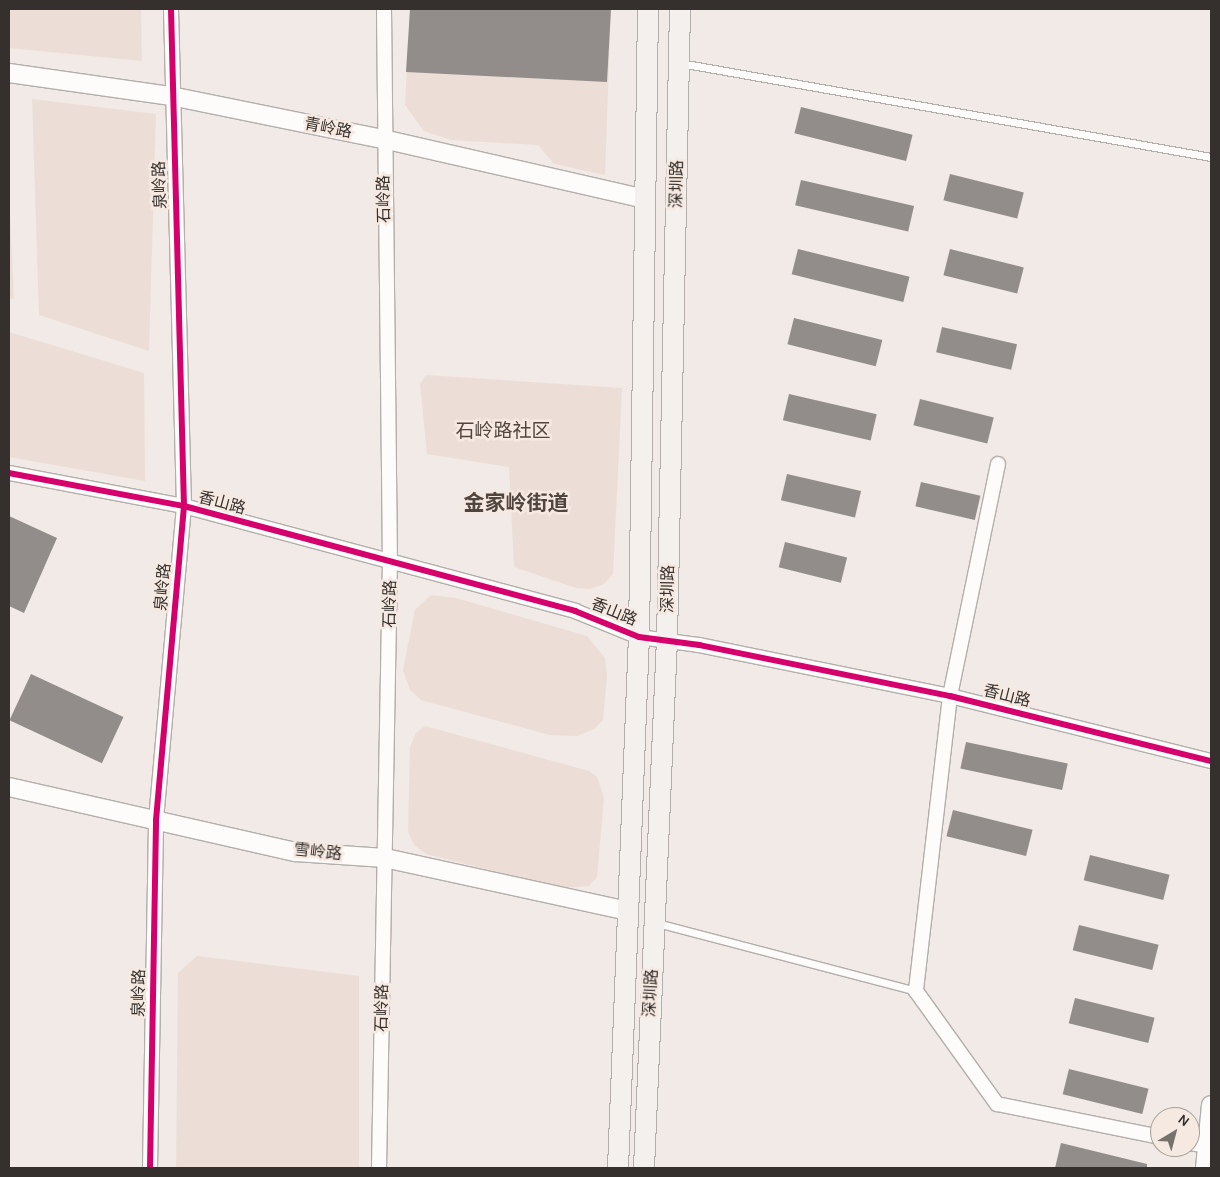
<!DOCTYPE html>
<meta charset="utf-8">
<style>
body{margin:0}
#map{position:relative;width:1220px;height:1177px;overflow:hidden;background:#f1eae6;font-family:Karla,"Noto Sans SC",sans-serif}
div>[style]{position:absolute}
.built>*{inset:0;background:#ecded6}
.building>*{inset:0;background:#928d8a;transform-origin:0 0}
.roads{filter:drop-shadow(1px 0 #b3aeab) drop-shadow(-1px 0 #b3aeab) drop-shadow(0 1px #b3aeab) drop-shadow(0 -1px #b3aeab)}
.service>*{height:7px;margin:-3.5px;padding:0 3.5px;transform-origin:3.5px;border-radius:3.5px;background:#fdfcfb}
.minor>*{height:14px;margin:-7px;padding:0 7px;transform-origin:7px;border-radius:7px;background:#fdfcfb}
.tertiary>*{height:18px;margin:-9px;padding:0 9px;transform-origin:9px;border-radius:9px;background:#fdfcfb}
.secondary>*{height:20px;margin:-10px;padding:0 10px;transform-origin:10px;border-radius:10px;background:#f4f0ed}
.cycleway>*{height:6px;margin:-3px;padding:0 3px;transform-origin:3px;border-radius:3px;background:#d6006c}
span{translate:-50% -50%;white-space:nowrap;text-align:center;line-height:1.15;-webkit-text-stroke:5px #f6e9e1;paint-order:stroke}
.street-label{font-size:16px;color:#35302d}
.quarter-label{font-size:19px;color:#50453f}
.district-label{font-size:21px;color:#50453f;font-weight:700}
.frame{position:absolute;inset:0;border:10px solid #35302d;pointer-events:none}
.north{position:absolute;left:1150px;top:1107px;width:50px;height:50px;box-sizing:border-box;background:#f6e9e1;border:1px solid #a99f99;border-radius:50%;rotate:37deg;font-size:14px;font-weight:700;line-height:20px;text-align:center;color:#35302d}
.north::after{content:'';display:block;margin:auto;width:18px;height:22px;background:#77716e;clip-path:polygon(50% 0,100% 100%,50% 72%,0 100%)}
</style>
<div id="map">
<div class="built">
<div style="clip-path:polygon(9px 9px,141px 9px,142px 61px,9px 48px)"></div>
<div style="clip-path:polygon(410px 9px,611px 9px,605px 175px,554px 164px,538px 145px,451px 140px,424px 131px,405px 105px)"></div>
<div style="clip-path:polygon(32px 99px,156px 114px,149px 351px,39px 315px)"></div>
<div style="clip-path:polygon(9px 192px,14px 299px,9px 298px)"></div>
<div style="clip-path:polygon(9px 332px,144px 373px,145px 481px,9px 457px)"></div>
<div style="clip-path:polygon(426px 375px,622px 388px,613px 574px,604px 584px,590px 589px,576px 588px,514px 567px,509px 467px,427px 454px,420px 384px)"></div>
<div style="clip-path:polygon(431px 595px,456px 598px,587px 636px,605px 658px,607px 676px,603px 720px,594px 729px,577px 736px,550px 735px,421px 700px,410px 690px,403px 670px,415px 610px)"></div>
<div style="clip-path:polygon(425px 726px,589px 771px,597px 777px,604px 798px,597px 877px,589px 886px,562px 888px,426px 854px,414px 845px,408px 832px,410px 747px,416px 733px)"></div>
<div style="clip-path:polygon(197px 956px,359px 976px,359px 1168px,176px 1168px,178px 973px)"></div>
</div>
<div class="building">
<div style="clip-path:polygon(410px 9px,611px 9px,607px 82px,406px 72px)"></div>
<div style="left:801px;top:107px;width:115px;height:27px;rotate:14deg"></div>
<div style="left:950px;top:174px;width:76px;height:27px;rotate:14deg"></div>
<div style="left:801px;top:180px;width:116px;height:26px;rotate:13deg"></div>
<div style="left:798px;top:249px;width:115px;height:26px;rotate:14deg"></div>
<div style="left:950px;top:249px;width:76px;height:27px;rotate:14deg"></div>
<div style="left:794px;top:318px;width:91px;height:27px;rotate:14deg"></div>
<div style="left:942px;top:327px;width:77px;height:26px;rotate:13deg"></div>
<div style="left:789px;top:394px;width:90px;height:27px;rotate:13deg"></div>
<div style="left:920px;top:399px;width:76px;height:27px;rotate:14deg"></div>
<div style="left:787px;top:474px;width:76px;height:27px;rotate:13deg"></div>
<div style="left:921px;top:482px;width:61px;height:25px;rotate:13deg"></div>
<div style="clip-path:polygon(9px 516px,57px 538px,24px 613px,9px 606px)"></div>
<div style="left:785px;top:542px;width:64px;height:26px;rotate:14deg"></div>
<div style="left:31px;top:674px;width:102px;height:51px;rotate:25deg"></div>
<div style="left:966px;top:742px;width:104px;height:27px;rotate:12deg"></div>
<div style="left:953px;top:810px;width:82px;height:27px;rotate:14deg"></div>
<div style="left:1090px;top:855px;width:82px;height:26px;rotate:14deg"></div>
<div style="left:1079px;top:925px;width:82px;height:26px;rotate:14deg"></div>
<div style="left:1075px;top:998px;width:82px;height:26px;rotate:14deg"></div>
<div style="left:1069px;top:1069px;width:82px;height:26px;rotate:14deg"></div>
<div style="clip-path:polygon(1061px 1143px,1147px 1164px,1147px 1168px,1055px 1168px)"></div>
</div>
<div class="roads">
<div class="service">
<div style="left:680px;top:63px;width:539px;rotate:10.04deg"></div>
<div style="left:657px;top:923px;width:268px;rotate:14.7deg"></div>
</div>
<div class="minor">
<div style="left:998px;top:464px;width:237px;rotate:101.7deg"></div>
<div style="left:950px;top:696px;width:297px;rotate:96.6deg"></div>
<div style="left:916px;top:991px;width:139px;rotate:54.4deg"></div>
<div style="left:997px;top:1104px;width:166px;rotate:11.4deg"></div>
<div style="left:9px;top:473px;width:178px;rotate:10.7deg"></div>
<div style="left:184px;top:506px;width:405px;rotate:15deg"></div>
<div style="left:575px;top:611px;width:69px;rotate:22.1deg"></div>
<div style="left:639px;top:637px;width:61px;rotate:7.6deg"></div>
<div style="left:699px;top:645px;width:256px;rotate:11.5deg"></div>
<div style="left:950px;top:696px;width:269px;rotate:14deg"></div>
<div style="left:1190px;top:1143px;width:17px;rotate:10deg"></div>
<div style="left:150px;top:1168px;width:348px;rotate:-89deg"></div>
<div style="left:156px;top:820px;width:315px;rotate:-84.9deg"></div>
<div style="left:184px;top:506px;width:497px;rotate:-91.5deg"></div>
<div style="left:379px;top:1168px;width:604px;rotate:-88.96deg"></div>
<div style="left:390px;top:564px;width:555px;rotate:-90.62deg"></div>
</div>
<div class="tertiary">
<div style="left:9px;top:73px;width:164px;rotate:8.1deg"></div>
<div style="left:171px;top:96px;width:216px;rotate:11.5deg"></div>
<div style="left:383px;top:139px;width:269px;rotate:12.9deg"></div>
<div style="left:9px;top:787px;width:294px;rotate:12.8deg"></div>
<div style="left:296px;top:852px;width:89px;rotate:3.9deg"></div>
<div style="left:385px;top:858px;width:249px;rotate:12.3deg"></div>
<div style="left:1205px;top:1168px;width:63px;rotate:-84.6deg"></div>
</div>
<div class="secondary">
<div style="left:618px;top:1168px;width:531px;rotate:-87.74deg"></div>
<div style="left:639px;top:637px;width:628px;rotate:-89.18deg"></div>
<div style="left:644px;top:1168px;width:529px;rotate:-87.51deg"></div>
<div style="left:667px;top:640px;width:631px;rotate:-88.82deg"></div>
</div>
</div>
<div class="cycleway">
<div style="left:9px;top:473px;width:178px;rotate:10.7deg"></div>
<div style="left:184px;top:506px;width:405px;rotate:15deg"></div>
<div style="left:575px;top:611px;width:69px;rotate:22.1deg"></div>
<div style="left:639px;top:637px;width:61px;rotate:7.6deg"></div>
<div style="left:699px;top:645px;width:256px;rotate:11.5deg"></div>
<div style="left:950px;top:696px;width:269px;rotate:14deg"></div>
<div style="left:150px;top:1168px;width:348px;rotate:-89deg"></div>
<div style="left:156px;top:820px;width:315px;rotate:-84.9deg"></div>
<div style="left:184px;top:506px;width:497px;rotate:-91.5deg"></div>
</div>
<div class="street-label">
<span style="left:328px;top:128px;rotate:11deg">青岭路</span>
<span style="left:677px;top:184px;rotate:-89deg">深圳路</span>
<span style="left:160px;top:185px;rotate:-92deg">泉岭路</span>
<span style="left:384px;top:199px;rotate:-91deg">石岭路</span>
<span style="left:222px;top:503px;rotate:15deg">香山路</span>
<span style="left:163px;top:587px;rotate:-85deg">泉岭路</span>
<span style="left:668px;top:589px;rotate:-89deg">深圳路</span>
<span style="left:390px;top:604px;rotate:-89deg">石岭路</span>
<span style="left:614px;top:612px;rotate:22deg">香山路</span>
<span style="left:1007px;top:696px;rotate:14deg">香山路</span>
<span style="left:318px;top:852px;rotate:6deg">雪岭路</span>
<span style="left:139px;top:993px;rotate:-89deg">泉岭路</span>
<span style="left:651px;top:993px;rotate:-87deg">深圳路</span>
<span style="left:382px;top:1008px;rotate:-89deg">石岭路</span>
</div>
<div class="quarter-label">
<span style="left:503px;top:432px">石岭路社区</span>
</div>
<div class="district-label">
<span style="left:516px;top:503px">金家岭街道</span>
</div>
<div class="frame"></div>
<div class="north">N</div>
</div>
